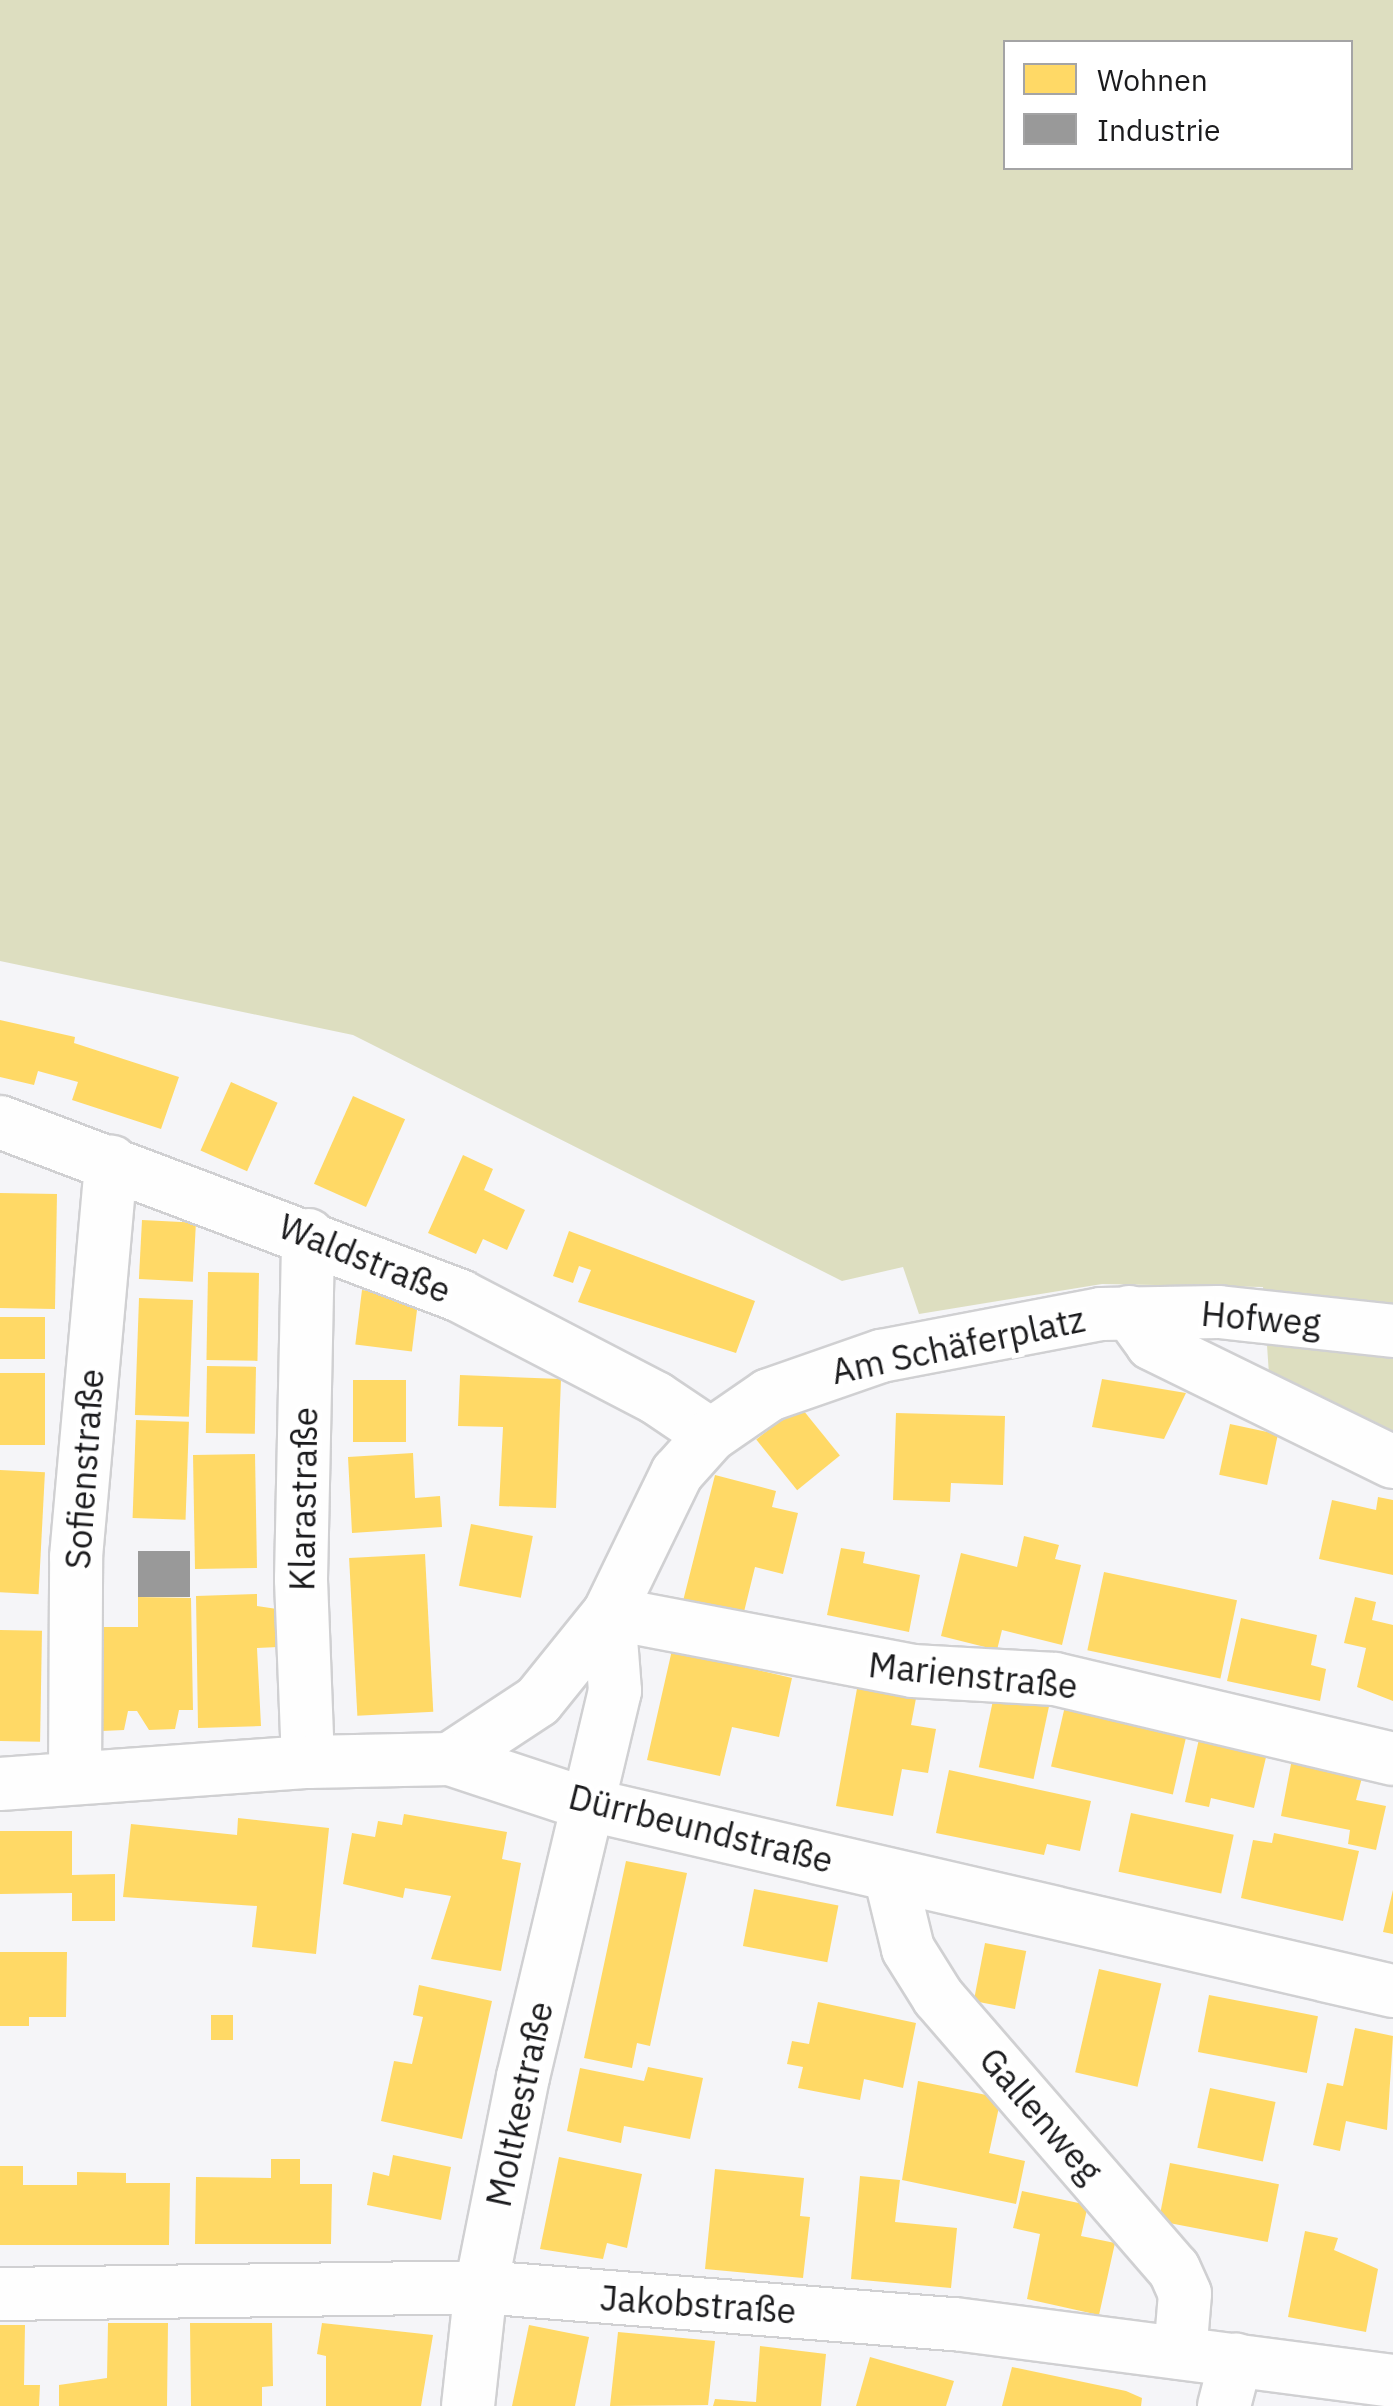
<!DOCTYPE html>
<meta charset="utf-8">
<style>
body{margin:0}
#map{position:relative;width:1393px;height:2406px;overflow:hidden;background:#f5f5f8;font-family:"IBM Plex Sans",sans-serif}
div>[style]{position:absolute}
.green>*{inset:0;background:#dddec0}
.homes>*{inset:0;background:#ffd966;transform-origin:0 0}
.industry>*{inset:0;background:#999;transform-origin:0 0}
.roads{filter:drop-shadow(2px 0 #d0d0d2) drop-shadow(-2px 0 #d0d0d2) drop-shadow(0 2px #d0d0d2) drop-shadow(0 -2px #d0d0d2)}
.minor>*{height:52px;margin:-26px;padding:0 26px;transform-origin:26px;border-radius:26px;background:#fefefe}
span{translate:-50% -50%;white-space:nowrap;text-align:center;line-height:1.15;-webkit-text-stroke:10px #fff;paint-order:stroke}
.street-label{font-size:35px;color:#1b1b1d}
.legend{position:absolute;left:1003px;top:40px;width:350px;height:130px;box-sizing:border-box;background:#fff;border:2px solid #a4a4a5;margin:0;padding:12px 18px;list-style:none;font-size:30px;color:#1b1b1d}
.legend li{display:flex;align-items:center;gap:20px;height:50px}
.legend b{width:50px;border:2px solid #a4a4a5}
</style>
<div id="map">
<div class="green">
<div style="clip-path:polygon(evenodd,0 0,1393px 0,1393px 1448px,1270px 1389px,1263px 1287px,1102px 1284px,919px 1314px,903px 1267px,842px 1281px,353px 1035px,0 961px,0 0,1006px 42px,1350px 42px,1350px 168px,1006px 168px,1006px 42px)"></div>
</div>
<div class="homes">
<div style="clip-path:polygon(0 1020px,75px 1037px,74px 1043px,179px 1077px,161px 1129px,72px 1100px,78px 1082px,38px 1071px,34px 1085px,0 1077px)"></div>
<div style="left:231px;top:1082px;width:51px;height:75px;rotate:24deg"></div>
<div style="left:353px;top:1096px;width:57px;height:96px;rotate:24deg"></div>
<div style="clip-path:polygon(463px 1155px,493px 1169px,484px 1190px,525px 1210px,507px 1250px,483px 1239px,476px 1254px,428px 1233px)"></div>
<div style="left:0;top:1193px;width:57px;height:115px;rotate:1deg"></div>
<div style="left:142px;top:1220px;width:54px;height:59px;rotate:3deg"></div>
<div style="clip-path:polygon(569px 1231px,755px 1301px,736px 1353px,578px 1302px,591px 1270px,579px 1266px,573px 1283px,553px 1276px)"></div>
<div style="left:208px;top:1272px;width:51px;height:88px;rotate:1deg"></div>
<div style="left:362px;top:1290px;width:57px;height:55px;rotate:7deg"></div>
<div style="left:139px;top:1298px;width:54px;height:117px;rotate:2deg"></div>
<div style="left:0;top:1317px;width:45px;height:42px"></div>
<div style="left:207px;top:1366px;width:49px;height:67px;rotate:1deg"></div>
<div style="left:0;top:1373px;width:45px;height:72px"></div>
<div style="clip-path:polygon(460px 1375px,561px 1379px,556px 1508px,499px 1506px,503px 1427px,458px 1426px)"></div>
<div style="clip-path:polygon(1102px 1379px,1186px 1393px,1164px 1439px,1092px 1427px)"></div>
<div style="left:353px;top:1380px;width:53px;height:62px"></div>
<div style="left:799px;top:1405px;width:65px;height:55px;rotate:51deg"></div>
<div style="clip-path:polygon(896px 1413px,1005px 1416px,1003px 1485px,951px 1483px,950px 1502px,893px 1500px)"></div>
<div style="left:136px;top:1420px;width:53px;height:98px;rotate:2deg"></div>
<div style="left:1230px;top:1424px;width:49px;height:52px;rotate:12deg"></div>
<div style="clip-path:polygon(413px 1453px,415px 1498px,440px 1496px,442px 1527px,352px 1533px,348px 1457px)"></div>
<div style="left:255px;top:1454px;width:114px;height:62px;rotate:89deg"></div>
<div style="left:0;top:1470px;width:45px;height:122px;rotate:3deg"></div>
<div style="clip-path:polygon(715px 1475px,776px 1491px,772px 1507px,798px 1513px,783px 1574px,755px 1567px,743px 1616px,683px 1601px)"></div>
<div style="clip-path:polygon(1378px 1497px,1393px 1500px,1393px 1575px,1319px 1559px,1332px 1500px,1376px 1510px)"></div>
<div style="left:471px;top:1524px;width:63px;height:63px;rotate:11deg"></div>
<div style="clip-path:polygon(1024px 1536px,1059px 1545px,1055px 1559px,1081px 1565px,1062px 1645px,1002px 1630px,997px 1650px,941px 1636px,961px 1553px,1017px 1567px)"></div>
<div style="clip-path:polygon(841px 1548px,865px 1552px,863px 1563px,920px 1575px,909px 1632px,827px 1615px)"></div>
<div style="left:425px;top:1554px;width:158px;height:76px;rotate:87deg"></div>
<div style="left:1104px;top:1572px;width:136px;height:80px;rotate:12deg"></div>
<div style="clip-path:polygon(257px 1594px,257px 1606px,277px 1609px,278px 1647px,257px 1648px,261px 1726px,198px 1728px,196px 1596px)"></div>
<div style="clip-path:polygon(138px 1597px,191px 1598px,193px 1710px,179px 1710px,175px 1729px,149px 1730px,137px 1711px,128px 1711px,124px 1730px,102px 1731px,93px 1627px,138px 1627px)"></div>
<div style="clip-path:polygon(1355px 1597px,1376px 1602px,1372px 1620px,1393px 1625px,1393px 1701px,1357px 1687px,1366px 1648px,1344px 1643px)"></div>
<div style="clip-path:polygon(1241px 1618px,1317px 1635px,1311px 1665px,1326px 1669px,1320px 1701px,1227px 1681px)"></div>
<div style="left:0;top:1630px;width:42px;height:111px;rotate:1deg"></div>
<div style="clip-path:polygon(672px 1650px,792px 1678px,779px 1737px,732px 1727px,720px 1776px,647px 1760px)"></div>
<div style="clip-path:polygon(858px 1683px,917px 1693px,911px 1725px,936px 1729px,928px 1773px,902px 1769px,893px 1816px,836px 1806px)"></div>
<div style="left:995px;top:1691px;width:56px;height:78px;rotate:12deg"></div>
<div style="left:1065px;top:1706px;width:125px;height:62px;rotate:13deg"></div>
<div style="clip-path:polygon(1199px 1739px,1267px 1753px,1254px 1808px,1211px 1798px,1209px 1807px,1185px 1802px)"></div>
<div style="clip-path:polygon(1292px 1759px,1363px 1774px,1356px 1800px,1386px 1806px,1376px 1850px,1348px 1844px,1350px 1830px,1281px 1816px)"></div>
<div style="clip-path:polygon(949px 1770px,1091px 1801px,1080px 1851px,1047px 1844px,1044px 1855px,936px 1833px)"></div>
<div style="left:1131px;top:1813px;width:105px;height:60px;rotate:12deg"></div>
<div style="clip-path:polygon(404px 1814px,507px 1832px,502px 1859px,521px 1863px,501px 1971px,431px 1959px,451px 1896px,405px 1888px,403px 1898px,343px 1884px,352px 1833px,375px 1837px,378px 1821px,402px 1825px)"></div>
<div style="clip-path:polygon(238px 1818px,329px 1828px,316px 1954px,252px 1947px,257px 1906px,123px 1897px,131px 1824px,237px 1835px)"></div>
<div style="clip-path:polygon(0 1831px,72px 1831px,72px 1875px,115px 1874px,115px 1921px,72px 1921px,72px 1893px,0 1894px)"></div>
<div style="clip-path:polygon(1274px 1833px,1359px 1851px,1343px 1921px,1241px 1898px,1253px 1840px,1272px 1843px)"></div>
<div style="clip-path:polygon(626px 1861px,687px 1873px,650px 2046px,637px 2043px,632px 2068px,584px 2058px)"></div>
<div style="left:754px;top:1889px;width:86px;height:58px;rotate:11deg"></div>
<div style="clip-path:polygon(1393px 1890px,1393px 1934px,1383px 1932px)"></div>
<div style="left:985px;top:1943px;width:42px;height:59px;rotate:11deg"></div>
<div style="clip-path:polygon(0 1952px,67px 1952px,66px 2017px,29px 2017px,29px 2026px,0 2026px)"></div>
<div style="left:1099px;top:1969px;width:64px;height:106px;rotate:13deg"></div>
<div style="clip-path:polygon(419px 1985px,492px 2001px,462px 2139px,381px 2121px,394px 2061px,412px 2064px,423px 2017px,413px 2015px)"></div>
<div style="left:1209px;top:1995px;width:111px;height:58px;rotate:11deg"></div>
<div style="clip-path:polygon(818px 2002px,916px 2023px,903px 2088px,864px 2079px,860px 2100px,798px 2088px,803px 2067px,787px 2064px,792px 2041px,809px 2044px)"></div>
<div style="left:211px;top:2015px;width:22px;height:25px"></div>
<div style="clip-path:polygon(1355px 2028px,1393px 2036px,1387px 2130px,1346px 2121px,1340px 2151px,1313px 2145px,1327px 2083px,1343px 2086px)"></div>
<div style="clip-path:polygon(648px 2067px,703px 2078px,690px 2139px,624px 2126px,621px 2143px,567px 2131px,580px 2068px,644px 2081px)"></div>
<div style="clip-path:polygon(918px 2081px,1001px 2098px,989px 2153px,1025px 2161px,1016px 2204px,902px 2180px)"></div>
<div style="left:1210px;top:2088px;width:67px;height:61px;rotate:12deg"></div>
<div style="clip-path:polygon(393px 2155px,451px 2167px,441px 2220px,367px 2205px,373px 2172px,389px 2176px)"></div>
<div style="clip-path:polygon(559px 2157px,642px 2174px,627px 2248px,607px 2243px,603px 2259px,540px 2249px)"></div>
<div style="clip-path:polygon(271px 2159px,300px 2159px,300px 2184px,332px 2184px,331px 2244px,195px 2244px,196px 2177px,271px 2178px)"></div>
<div style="left:1170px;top:2163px;width:111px;height:59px;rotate:11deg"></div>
<div style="clip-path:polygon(0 2166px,23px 2166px,23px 2185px,77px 2185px,77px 2172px,126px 2173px,126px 2183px,170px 2183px,169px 2245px,0 2245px)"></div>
<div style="clip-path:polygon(715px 2169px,804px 2178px,800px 2216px,810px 2217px,803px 2278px,705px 2269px)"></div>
<div style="clip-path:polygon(860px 2176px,900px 2180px,895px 2222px,957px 2228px,951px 2288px,851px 2279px)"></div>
<div style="clip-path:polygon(1022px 2191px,1088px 2205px,1081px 2236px,1115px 2243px,1099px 2315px,1027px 2299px,1040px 2234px,1013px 2228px)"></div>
<div style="clip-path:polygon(1305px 2231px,1338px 2238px,1334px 2250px,1378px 2269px,1366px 2332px,1288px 2317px)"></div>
<div style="clip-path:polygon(108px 2323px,168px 2323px,167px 2406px,59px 2406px,59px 2385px,107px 2378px)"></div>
<div style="clip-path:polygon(190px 2323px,272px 2323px,273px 2386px,262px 2387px,262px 2406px,191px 2406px)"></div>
<div style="clip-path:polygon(322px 2323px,433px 2335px,421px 2406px,326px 2406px,326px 2356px,317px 2354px)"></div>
<div style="clip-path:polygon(0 2325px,25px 2325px,24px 2385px,40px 2385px,39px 2406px,0 2406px)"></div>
<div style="clip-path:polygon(529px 2325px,589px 2337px,575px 2406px,512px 2406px)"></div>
<div style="clip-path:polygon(618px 2332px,715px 2341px,708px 2405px,610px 2406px)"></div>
<div style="clip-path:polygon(760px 2346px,826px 2354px,821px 2406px,713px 2406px,715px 2399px,756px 2402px)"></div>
<div style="clip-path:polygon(870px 2357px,954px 2381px,946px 2406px,856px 2406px)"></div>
<div style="clip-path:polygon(1012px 2367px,1126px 2391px,1142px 2398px,1141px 2406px,1002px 2406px)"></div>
</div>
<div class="industry">
<div style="left:138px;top:1551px;width:52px;height:46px"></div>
</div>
<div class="roads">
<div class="minor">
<div style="left:0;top:1122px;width:492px;rotate:20.7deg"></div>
<div style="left:460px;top:1296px;width:221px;rotate:27.5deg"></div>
<div style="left:656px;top:1398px;width:66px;rotate:33.9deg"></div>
<div style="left:1129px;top:1312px;width:39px;rotate:54deg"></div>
<div style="left:1152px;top:1344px;width:268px;rotate:26.1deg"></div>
<div style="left:609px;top:1613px;width:309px;rotate:10.8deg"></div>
<div style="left:913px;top:1671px;width:142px;rotate:3.2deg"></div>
<div style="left:1055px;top:1679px;width:347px;rotate:13.3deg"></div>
<div style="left:450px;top:1759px;width:105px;rotate:-33.4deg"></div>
<div style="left:538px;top:1701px;width:113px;rotate:-51.1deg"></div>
<div style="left:609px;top:1613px;width:156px;rotate:-64.1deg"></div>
<div style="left:677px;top:1473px;width:51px;rotate:-48.2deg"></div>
<div style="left:711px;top:1435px;width:70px;rotate:-34.6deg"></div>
<div style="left:769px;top:1395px;width:119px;rotate:-19.2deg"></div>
<div style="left:881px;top:1356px;width:224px;rotate:-10.8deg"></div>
<div style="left:1101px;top:1314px;width:118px;rotate:-1deg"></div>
<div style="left:1219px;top:1312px;width:175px;rotate:6.2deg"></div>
<div style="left:308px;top:1762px;width:183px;rotate:-92.2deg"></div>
<div style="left:301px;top:1579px;width:344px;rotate:-88.8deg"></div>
<div style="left:75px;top:1778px;width:221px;rotate:-89.7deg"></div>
<div style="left:76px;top:1557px;width:397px;rotate:-84.9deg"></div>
<div style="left:0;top:1784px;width:309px;rotate:-4.1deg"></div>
<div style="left:308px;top:1762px;width:142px;rotate:-1.2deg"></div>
<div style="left:450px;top:1759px;width:143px;rotate:18.3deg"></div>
<div style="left:586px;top:1804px;width:828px;rotate:13.05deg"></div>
<div style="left:890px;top:1875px;width:76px;rotate:76.3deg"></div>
<div style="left:908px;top:1949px;width:57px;rotate:58deg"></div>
<div style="left:938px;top:1997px;width:360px;rotate:49.1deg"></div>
<div style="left:1174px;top:2269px;width:27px;rotate:66deg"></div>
<div style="left:1185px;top:2294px;width:59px;rotate:94.8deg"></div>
<div style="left:0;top:2294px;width:481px;rotate:-0.8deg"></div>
<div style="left:481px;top:2287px;width:475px;rotate:4.5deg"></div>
<div style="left:955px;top:2324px;width:442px;rotate:7.4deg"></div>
<div style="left:468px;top:2406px;width:120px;rotate:-83.8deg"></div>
<div style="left:481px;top:2287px;width:214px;rotate:-78.7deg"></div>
<div style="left:523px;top:2077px;width:397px;rotate:-76.6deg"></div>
<div style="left:615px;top:1691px;width:78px;rotate:-94.4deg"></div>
<div style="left:1224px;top:2406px;width:48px;rotate:-75.4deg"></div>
</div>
</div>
<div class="street-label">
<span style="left:365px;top:1258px;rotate:22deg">Waldstraße</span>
<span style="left:1261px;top:1318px;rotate:5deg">Hofweg</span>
<span style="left:958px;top:1345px;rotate:-12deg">Am Schäferplatz</span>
<span style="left:84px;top:1469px;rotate:-86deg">Sofienstraße</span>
<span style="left:303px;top:1499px;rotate:-89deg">Klarastraße</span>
<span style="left:973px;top:1675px;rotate:6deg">Marienstraße</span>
<span style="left:701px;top:1828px;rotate:14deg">Dürrbeundstraße</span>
<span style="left:519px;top:2104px;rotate:-78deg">Moltkestraße</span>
<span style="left:1041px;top:2115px;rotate:49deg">Gallenweg</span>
<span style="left:698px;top:2304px;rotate:4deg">Jakobstraße</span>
</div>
<ul class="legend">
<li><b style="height:28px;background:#ffd966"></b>Wohnen</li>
<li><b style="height:28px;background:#999"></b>Industrie</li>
</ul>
</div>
